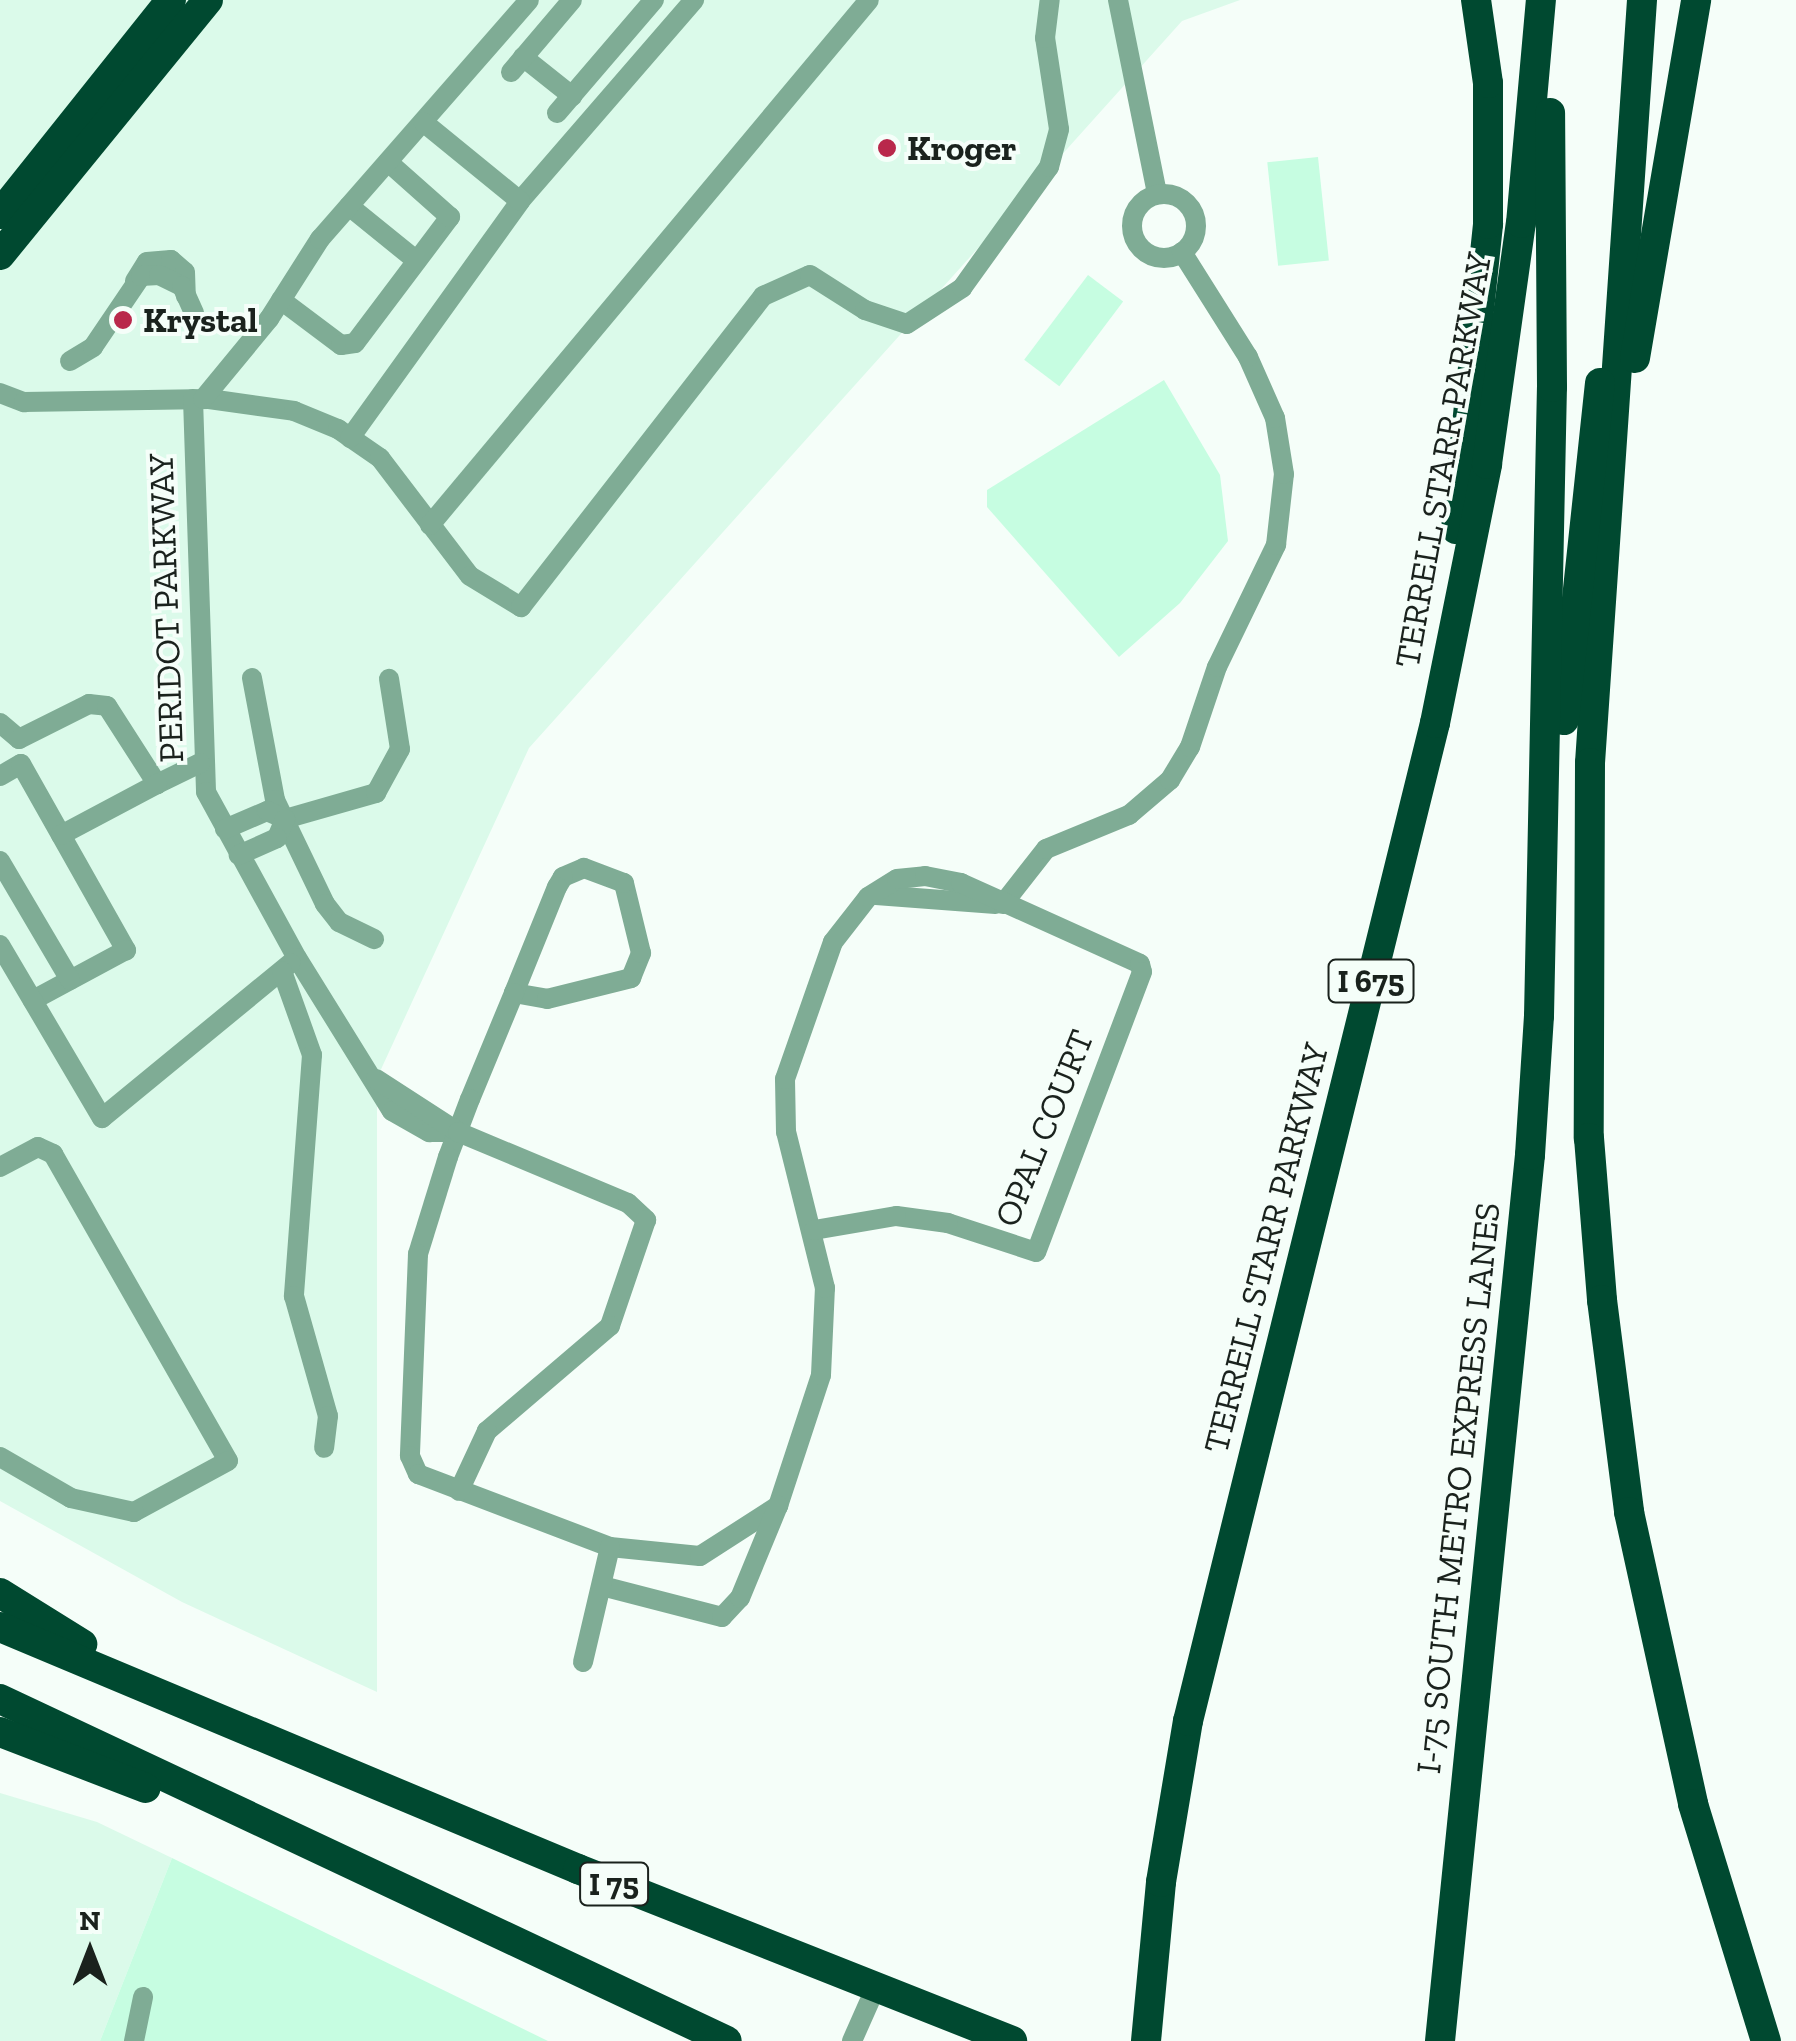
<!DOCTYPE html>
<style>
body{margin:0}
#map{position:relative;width:1796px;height:2041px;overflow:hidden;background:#f5fef9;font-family:"Zilla Slab",serif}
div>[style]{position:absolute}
.built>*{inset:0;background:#dbfaea}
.green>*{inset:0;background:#c6fde1;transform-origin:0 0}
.minor>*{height:20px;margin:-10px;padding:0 10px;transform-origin:10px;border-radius:10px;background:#7fac95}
.minor>.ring{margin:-10px;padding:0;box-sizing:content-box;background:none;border:20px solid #7fac95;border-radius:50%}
.highway>*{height:30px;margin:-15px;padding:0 15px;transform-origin:15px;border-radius:15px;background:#004930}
.dots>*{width:28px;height:28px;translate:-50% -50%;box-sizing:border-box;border:5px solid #f5fef9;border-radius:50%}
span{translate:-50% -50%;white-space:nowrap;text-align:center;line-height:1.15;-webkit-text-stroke:8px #f5fef9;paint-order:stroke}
.shield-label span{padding:2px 8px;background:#f5fef9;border:2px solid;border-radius:8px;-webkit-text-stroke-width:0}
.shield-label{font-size:32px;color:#1a221d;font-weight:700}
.poi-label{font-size:35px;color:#1a221d;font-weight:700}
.left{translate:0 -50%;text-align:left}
.street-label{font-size:35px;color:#1a221d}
.north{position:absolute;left:40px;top:1901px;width:100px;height:100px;-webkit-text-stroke:8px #f5fef9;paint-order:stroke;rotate:0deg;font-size:28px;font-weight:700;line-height:40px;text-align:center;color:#1a221d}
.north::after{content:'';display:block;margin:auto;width:35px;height:45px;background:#1a221d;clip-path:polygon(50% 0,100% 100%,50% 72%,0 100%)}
</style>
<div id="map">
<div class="built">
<div style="clip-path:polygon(0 0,1240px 0,1182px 21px,529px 748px,377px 1078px,377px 1692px,182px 1602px,0 1501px)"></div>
<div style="clip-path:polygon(0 1793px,97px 1822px,172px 1858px,100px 2041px,0 2041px)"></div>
</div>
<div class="green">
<div style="left:1318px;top:157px;width:104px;height:51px;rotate:84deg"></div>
<div style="left:1088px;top:275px;width:44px;height:106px;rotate:37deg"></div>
<div style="clip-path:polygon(1164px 380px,1220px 475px,1228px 541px,1180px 603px,1119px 657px,987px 507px,987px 490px)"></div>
<div style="clip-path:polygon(172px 1858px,548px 2041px,100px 2041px)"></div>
</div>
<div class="minor">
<div style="left:1118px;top:0;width:198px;rotate:78.6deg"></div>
<div style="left:523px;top:57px;width:63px;rotate:38.5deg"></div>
<div style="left:511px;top:72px;width:94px;rotate:-49.7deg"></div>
<div style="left:557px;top:113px;width:149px;rotate:-49.4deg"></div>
<div class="ring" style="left:1132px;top:194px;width:44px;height:44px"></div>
<div style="left:520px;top:201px;width:266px;rotate:-49.1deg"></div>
<div style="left:349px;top:206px;width:87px;rotate:39deg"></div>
<div style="left:135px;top:281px;width:22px;rotate:-58deg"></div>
<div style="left:147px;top:262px;width:24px;rotate:-5deg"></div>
<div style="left:171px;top:260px;width:18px;rotate:41deg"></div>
<div style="left:185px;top:272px;width:24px;rotate:88deg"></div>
<div style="left:281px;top:300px;width:75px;rotate:36.9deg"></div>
<div style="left:341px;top:345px;width:14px;rotate:-8deg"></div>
<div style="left:355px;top:343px;width:158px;rotate:-53deg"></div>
<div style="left:450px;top:217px;width:83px;rotate:-138.4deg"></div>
<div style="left:70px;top:361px;width:27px;rotate:-31deg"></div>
<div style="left:93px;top:347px;width:86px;rotate:-55.9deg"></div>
<div style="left:141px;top:276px;width:18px;rotate:-3deg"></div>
<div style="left:159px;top:275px;width:25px;rotate:26deg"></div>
<div style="left:182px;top:286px;width:30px;rotate:66deg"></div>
<div style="left:0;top:393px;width:26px;rotate:21deg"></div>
<div style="left:24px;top:402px;width:185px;rotate:-0.9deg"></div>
<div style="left:209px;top:399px;width:86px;rotate:8deg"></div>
<div style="left:294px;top:411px;width:48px;rotate:22.2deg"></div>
<div style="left:338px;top:429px;width:51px;rotate:34.6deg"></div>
<div style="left:380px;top:458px;width:148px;rotate:52.7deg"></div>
<div style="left:470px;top:576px;width:60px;rotate:31.3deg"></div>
<div style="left:521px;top:607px;width:394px;rotate:-52.1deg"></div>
<div style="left:763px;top:296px;width:51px;rotate:-24.1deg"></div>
<div style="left:810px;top:275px;width:65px;rotate:32.5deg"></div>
<div style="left:865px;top:310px;width:44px;rotate:18.4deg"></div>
<div style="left:907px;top:324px;width:66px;rotate:-33.2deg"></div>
<div style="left:962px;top:288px;width:149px;rotate:-54.3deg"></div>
<div style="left:1049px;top:167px;width:39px;rotate:-75deg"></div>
<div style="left:1059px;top:129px;width:92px;rotate:-98.7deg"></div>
<div style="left:1045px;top:38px;width:38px;rotate:-83deg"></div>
<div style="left:193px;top:399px;width:393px;rotate:88.1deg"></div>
<div style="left:206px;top:792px;width:189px;rotate:61.3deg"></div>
<div style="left:297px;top:958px;width:180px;rotate:58.2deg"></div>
<div style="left:392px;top:1111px;width:43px;rotate:29.6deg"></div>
<div style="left:429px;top:1132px;width:29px"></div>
<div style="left:203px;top:399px;width:104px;rotate:-50.5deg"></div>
<div style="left:269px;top:319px;width:95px;rotate:-57.5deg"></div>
<div style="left:320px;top:239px;width:317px;rotate:-48.8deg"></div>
<div style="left:350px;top:438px;width:292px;rotate:-54.3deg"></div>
<div style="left:520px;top:201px;width:125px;rotate:-140.8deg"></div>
<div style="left:430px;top:525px;width:684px;rotate:-50.1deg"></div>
<div style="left:252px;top:678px;width:124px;rotate:79.3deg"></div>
<div style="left:275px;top:800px;width:115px;rotate:64.3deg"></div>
<div style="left:325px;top:904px;width:23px;rotate:52deg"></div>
<div style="left:339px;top:922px;width:39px;rotate:26deg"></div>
<div style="left:0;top:723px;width:25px;rotate:40deg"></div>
<div style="left:19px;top:739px;width:78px;rotate:-26.6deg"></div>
<div style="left:89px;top:704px;width:18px;rotate:6deg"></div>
<div style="left:107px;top:706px;width:93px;rotate:57.3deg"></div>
<div style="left:157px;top:784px;width:48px;rotate:-26deg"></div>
<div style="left:0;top:776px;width:24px;rotate:-30deg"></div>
<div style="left:21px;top:764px;width:214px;rotate:60.6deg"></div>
<div style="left:126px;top:950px;width:106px;rotate:151.7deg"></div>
<div style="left:285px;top:819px;width:95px;rotate:-15.9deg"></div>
<div style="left:376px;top:793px;width:50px;rotate:-61.4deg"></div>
<div style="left:400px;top:749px;width:71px;rotate:-98.9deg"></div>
<div style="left:225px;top:829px;width:46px;rotate:-23.2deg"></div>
<div style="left:267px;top:811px;width:20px;rotate:24deg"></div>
<div style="left:285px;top:819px;width:21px;rotate:113deg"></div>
<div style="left:277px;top:838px;width:42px;rotate:155.9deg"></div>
<div style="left:61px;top:835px;width:109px;rotate:-28deg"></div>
<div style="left:0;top:861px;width:138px;rotate:59.5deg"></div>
<div style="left:876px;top:895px;width:120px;rotate:4.3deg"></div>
<div style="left:1003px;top:904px;width:70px;rotate:-52deg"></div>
<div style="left:1046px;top:849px;width:90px;rotate:-22.3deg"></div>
<div style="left:1129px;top:815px;width:54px;rotate:-40.5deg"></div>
<div style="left:1170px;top:780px;width:39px;rotate:-59deg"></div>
<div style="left:1190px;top:747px;width:84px;rotate:-71.4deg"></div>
<div style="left:1217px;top:667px;width:136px;rotate:-64.2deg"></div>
<div style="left:1276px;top:545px;width:71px;rotate:-83.6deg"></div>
<div style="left:1284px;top:474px;width:57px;rotate:-99.1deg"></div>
<div style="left:1275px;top:418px;width:67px;rotate:-113.9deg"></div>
<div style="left:1248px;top:357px;width:124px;rotate:-122.2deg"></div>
<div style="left:0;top:945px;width:201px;rotate:59.5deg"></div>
<div style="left:102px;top:1118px;width:244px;rotate:-39.4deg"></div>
<div style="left:282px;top:971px;width:89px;rotate:70.3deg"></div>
<div style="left:312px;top:1055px;width:242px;rotate:94.3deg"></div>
<div style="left:294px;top:1296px;width:125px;rotate:74.2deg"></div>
<div style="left:328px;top:1416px;width:32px;rotate:97deg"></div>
<div style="left:514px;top:993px;width:34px;rotate:10deg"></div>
<div style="left:547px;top:999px;width:87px;rotate:-14deg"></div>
<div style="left:631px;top:978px;width:27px;rotate:-68deg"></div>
<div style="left:641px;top:953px;width:72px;rotate:-103.7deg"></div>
<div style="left:624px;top:883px;width:43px;rotate:-159.4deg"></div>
<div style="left:584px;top:868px;width:23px;rotate:157deg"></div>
<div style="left:563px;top:877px;width:12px;rotate:121deg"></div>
<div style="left:557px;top:887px;width:114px;rotate:112.1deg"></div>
<div style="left:514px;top:993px;width:115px;rotate:112.5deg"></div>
<div style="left:470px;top:1099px;width:62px;rotate:110.8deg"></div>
<div style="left:448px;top:1157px;width:102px;rotate:107.2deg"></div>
<div style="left:418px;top:1254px;width:202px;rotate:92.3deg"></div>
<div style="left:410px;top:1456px;width:20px;rotate:66deg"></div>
<div style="left:418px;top:1474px;width:205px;rotate:20.8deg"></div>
<div style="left:610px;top:1547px;width:90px;rotate:5.7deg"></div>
<div style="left:700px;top:1556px;width:93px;rotate:-32.7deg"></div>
<div style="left:778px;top:1506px;width:138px;rotate:-71.8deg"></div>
<div style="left:821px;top:1375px;width:87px;rotate:-87.4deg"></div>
<div style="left:825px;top:1288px;width:161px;rotate:-104deg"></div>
<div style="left:786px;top:1132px;width:53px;rotate:-91.1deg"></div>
<div style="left:785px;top:1079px;width:145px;rotate:-70.7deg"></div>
<div style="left:833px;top:942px;width:57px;rotate:-52.1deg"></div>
<div style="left:868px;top:897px;width:34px;rotate:-32deg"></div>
<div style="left:897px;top:879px;width:28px;rotate:-6deg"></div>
<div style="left:925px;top:876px;width:37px;rotate:11deg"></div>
<div style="left:961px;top:883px;width:196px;rotate:24.3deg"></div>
<div style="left:1140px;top:964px;width:8px;rotate:76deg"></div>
<div style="left:1142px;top:972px;width:299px;rotate:110.7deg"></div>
<div style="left:1036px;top:1252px;width:93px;rotate:-161.8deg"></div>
<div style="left:948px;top:1223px;width:52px;rotate:-172.3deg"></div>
<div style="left:896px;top:1216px;width:83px;rotate:170.3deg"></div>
<div style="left:376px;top:1079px;width:98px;rotate:32.9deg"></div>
<div style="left:458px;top:1132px;width:184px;rotate:22.7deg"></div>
<div style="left:628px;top:1203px;width:25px;rotate:43deg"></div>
<div style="left:646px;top:1220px;width:112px;rotate:108.8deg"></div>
<div style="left:610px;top:1326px;width:162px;rotate:139.5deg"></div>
<div style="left:487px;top:1431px;width:66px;rotate:115deg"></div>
<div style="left:0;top:1167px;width:43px;rotate:-27.8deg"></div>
<div style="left:38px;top:1147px;width:17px;rotate:25deg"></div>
<div style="left:53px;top:1154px;width:353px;rotate:60.3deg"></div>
<div style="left:228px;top:1461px;width:107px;rotate:151.5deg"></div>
<div style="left:134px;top:1512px;width:65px;rotate:-167.5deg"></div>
<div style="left:71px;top:1498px;width:82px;rotate:-150deg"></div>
<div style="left:602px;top:1586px;width:124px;rotate:14.5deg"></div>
<div style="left:722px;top:1617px;width:26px;rotate:-47deg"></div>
<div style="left:740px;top:1598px;width:100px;rotate:-67.6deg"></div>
<div style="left:583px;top:1662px;width:118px;rotate:-76.8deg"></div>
<div style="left:134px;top:2041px;width:45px;rotate:-78.4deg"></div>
<div style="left:852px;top:2041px;width:57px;rotate:-66.1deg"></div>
</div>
<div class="highway">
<div style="left:1642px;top:0;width:765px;rotate:93.9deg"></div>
<div style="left:1590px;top:763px;width:375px;rotate:90.2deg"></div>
<div style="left:1589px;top:1138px;width:163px;rotate:85.4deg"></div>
<div style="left:1602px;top:1300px;width:214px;rotate:82.7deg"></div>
<div style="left:1629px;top:1512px;width:299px;rotate:77.6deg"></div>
<div style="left:1693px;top:1804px;width:248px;rotate:72.9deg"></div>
<div style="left:0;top:214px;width:274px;rotate:-51.4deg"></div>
<div style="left:0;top:255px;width:329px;rotate:-50.8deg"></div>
<div style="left:1635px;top:358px;width:363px;rotate:-80.3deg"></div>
<div style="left:1456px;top:529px;width:307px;rotate:-84deg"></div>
<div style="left:1488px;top:224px;width:141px;rotate:-90deg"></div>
<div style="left:1488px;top:83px;width:84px;rotate:-98.2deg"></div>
<div style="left:1564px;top:720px;width:339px;rotate:-83.9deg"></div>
<div style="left:0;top:1593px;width:97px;rotate:31.9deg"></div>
<div style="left:0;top:1627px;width:627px;rotate:22.72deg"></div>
<div style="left:578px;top:1869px;width:467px;rotate:21.6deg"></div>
<div style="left:0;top:1699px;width:803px;rotate:25.19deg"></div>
<div style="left:0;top:1732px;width:156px;rotate:21deg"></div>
<div style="left:1146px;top:2041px;width:160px;rotate:-84.6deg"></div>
<div style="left:1161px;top:1882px;width:163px;rotate:-80.5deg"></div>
<div style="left:1188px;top:1721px;width:1028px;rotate:-76.1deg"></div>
<div style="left:1435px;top:723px;width:264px;rotate:-78.6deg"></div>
<div style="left:1487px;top:464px;width:243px;rotate:-82deg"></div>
<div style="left:1521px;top:223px;width:224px;rotate:-84.9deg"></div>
<div style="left:1440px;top:2041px;width:891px;rotate:-84.2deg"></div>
<div style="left:1530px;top:1155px;width:139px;rotate:-86.3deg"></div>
<div style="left:1539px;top:1016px;width:629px;rotate:-88.82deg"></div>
<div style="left:1552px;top:387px;width:274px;rotate:-90.4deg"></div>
</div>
<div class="dots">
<div style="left:887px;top:148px;background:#b9284b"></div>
<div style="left:123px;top:320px;background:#b9284b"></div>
</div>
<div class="shield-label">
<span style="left:1371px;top:981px">I 675</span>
<span style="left:614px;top:1884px">I 75</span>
</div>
<div class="poi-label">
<span class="left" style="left:907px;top:148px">Kroger</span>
<span class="left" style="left:143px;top:320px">Krystal</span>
</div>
<div class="street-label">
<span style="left:1443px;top:460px;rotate:-80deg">TERRELL STARR PARKWAY</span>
<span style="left:166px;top:608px;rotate:-92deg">PERIDOT PARKWAY</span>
<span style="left:1044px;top:1128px;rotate:-68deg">OPAL COURT</span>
<span style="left:1266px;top:1248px;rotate:-76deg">TERRELL STARR PARKWAY</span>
<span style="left:1458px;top:1488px;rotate:-84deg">I-75 SOUTH METRO EXPRESS LANES</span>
</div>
<div class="north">N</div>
</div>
